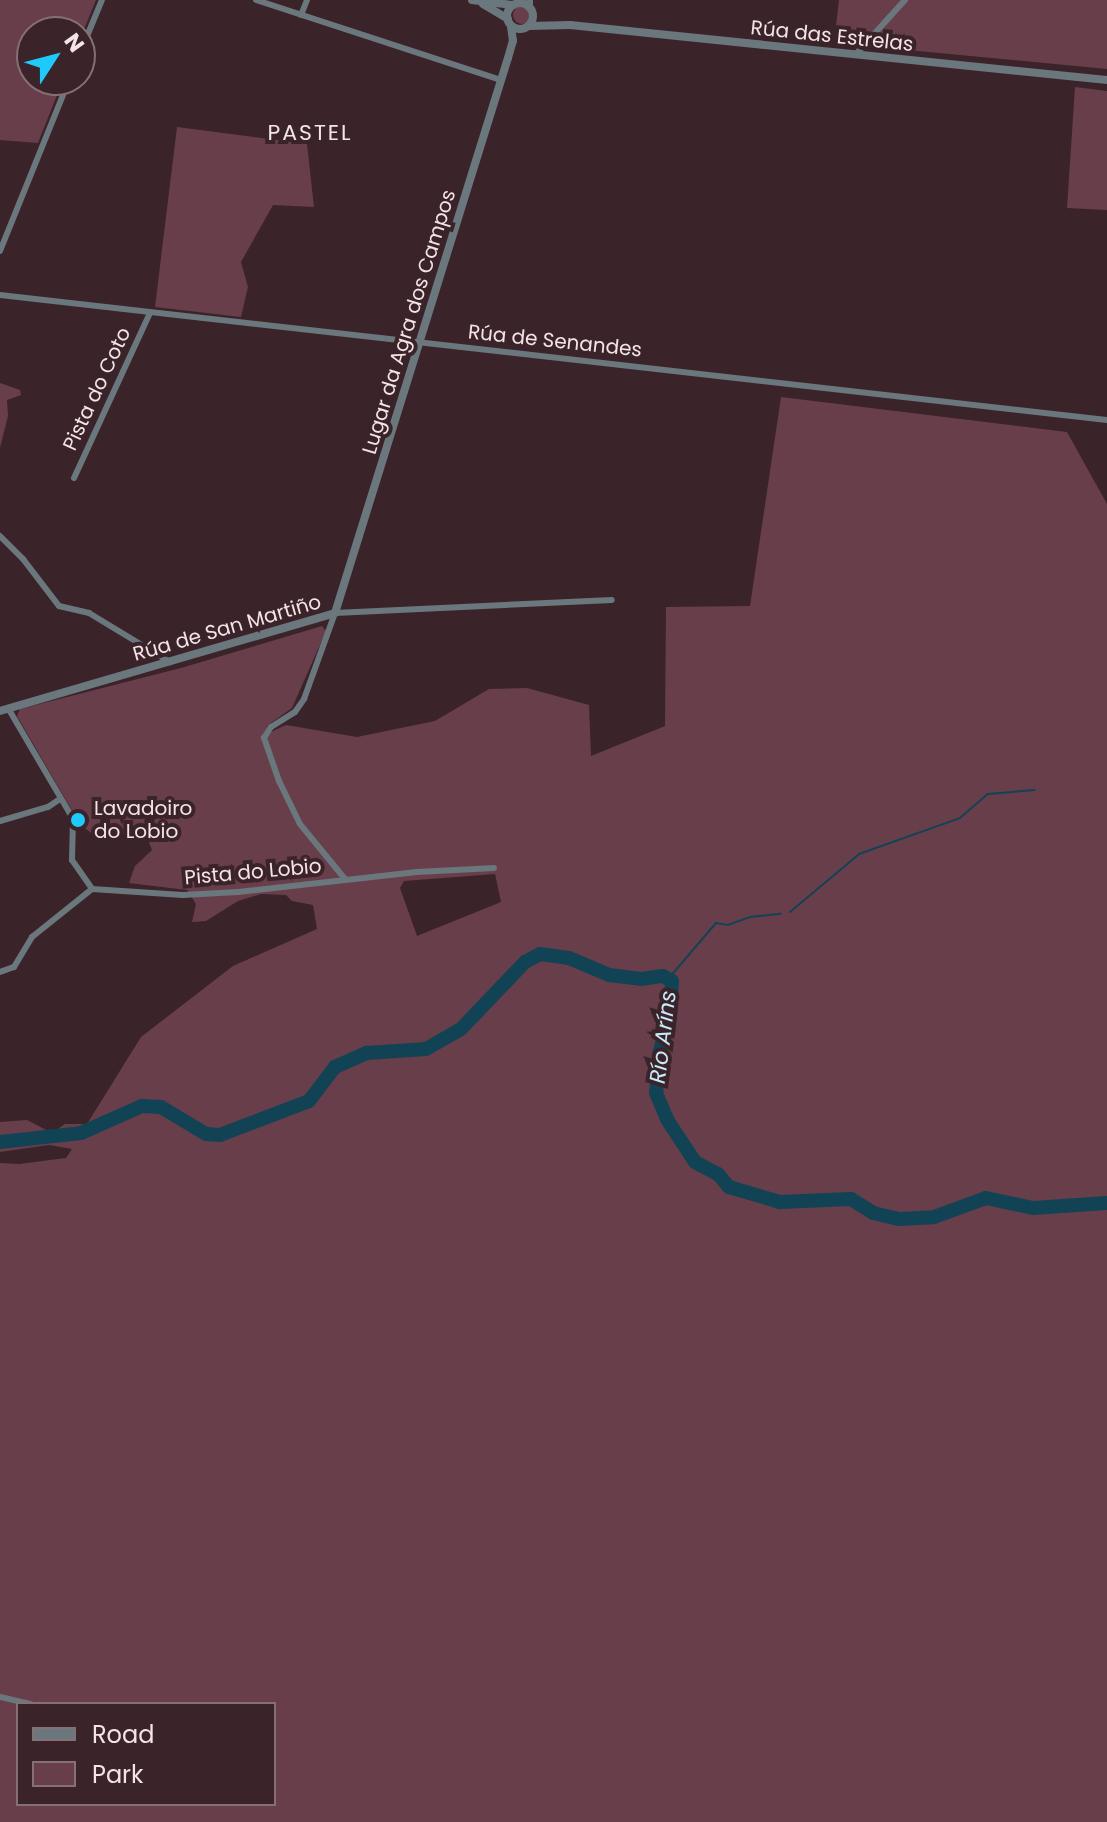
<!DOCTYPE html>
<meta charset="utf-8">
<style>
body{margin:0}
#map{position:relative;width:1107px;height:1822px;overflow:hidden;background:#3b232a;font-family:Poppins,sans-serif}
div>[style]{position:absolute}
.green>*{inset:0;background:#693e4b}
.round{border-radius:50%}
.stream>*{height:2px;margin:-1px;padding:0 1px;transform-origin:1px;border-radius:1px;background:#124355}
.river>*{height:14px;margin:-7px;padding:0 7px;transform-origin:7px;border-radius:7px;background:#124355}
.minor>*{height:6px;margin:-3px;padding:0 3px;transform-origin:3px;border-radius:3px;background:#6a777c}
.tertiary>*{height:8px;margin:-4px;padding:0 4px;transform-origin:4px;border-radius:4px;background:#6a777c}
.tertiary>.ring{margin:-4px;padding:0;box-sizing:content-box;background:none;border:8px solid #6a777c;border-radius:50%}
.dots>*{width:22px;height:22px;translate:-50% -50%;box-sizing:border-box;border:4px solid #3b232a;border-radius:50%}
span{translate:-50% -50%;white-space:nowrap;text-align:center;line-height:1.15;-webkit-text-stroke:8px #3b232a;paint-order:stroke}
.street-label{font-size:20px;color:#f4e3e7}
.poi-label{font-size:20px;color:#f4e3e7}
.left{translate:0 -50%;text-align:left}
.neighbourhood-label{font-size:22px;color:#f4e3e7;letter-spacing:2px}
.water-label{font-size:22px;color:#c8ebfa;font-style:italic}
.legend{position:absolute;left:16px;top:1702px;width:260px;height:104px;box-sizing:border-box;background:#3b232a;border:2px solid #857076;margin:0;padding:10px 14px;list-style:none;font-size:24px;color:#f4e3e7}
.legend li{display:flex;align-items:center;gap:16px;height:40px}
.legend b{width:40px;border:2px solid #857076}
.north{position:absolute;left:16px;top:16px;width:80px;height:80px;box-sizing:border-box;background:#3b232a;border:2px solid #857076;border-radius:50%;rotate:54deg;font-size:22px;font-weight:700;line-height:32px;text-align:center;color:#f4e3e7}
.north::after{content:'';display:block;margin:auto;width:28px;height:36px;background:#1ec9fd;clip-path:polygon(50% 0,100% 100%,50% 72%,0 100%)}
</style>
<div id="map">
<div class="green">
<div style="clip-path:polygon(0 0,96px 0,80px 39px,80px 32px,32px 32px,32px 80px,63px 80px,38px 143px,0 140px)"></div>
<div style="clip-path:polygon(839px 0,1107px 0,1107px 69px,834px 43px)"></div>
<div class="round" style="left:513px;top:6px;width:18px;height:18px"></div>
<div style="clip-path:polygon(1075px 87px,1107px 91px,1107px 210px,1067px 208px)"></div>
<div style="clip-path:polygon(177px 127px,307px 144px,314px 207px,273px 205px,241px 262px,248px 287px,241px 317px,155px 307px)"></div>
<div style="clip-path:polygon(0 383px,20px 390px,21px 395px,7px 400px,8px 416px,0 448px)"></div>
<div style="clip-path:polygon(evenodd,781px 397px,1067px 432px,1107px 504px,1107px 1822px,0 1822px,0 1163px,19px 1164px,66px 1158px,72px 1149px,49px 1145px,0 1152px,0 1122px,27px 1120px,52px 1133px,65px 1124px,87px 1124px,141px 1037px,233px 966px,317px 929px,313px 905px,292px 901px,286px 895px,261px 894px,238px 901px,206px 921px,192px 922px,196px 904px,187px 890px,129px 883px,135px 866px,152px 850px,144px 830px,139px 824px,111px 841px,102px 842px,80px 824px,17px 716px,20px 709px,181px 668px,322px 626px,326px 631px,292px 708px,268px 725px,264px 735px,286px 725px,357px 737px,435px 721px,489px 689px,527px 688px,589px 705px,591px 756px,665px 726px,666px 607px,750px 606px,781px 397px,495px 874px,501px 902px,417px 936px,400px 888px,404px 881px,495px 874px,781px 397px,18px 1704px,274px 1704px,274px 1804px,18px 1804px,18px 1704px)"></div>
</div>
<div class="stream">
<div style="left:790px;top:912px;width:90px;rotate:-40deg"></div>
<div style="left:859px;top:854px;width:107px;rotate:-19.6deg"></div>
<div style="left:960px;top:818px;width:37px;rotate:-41deg"></div>
<div style="left:988px;top:794px;width:47px;rotate:-4.9deg"></div>
<div style="left:669px;top:978px;width:72px;rotate:-49.5deg"></div>
<div style="left:716px;top:923px;width:12px;rotate:9deg"></div>
<div style="left:728px;top:925px;width:23px;rotate:-20deg"></div>
<div style="left:750px;top:917px;width:31px;rotate:-6deg"></div>
</div>
<div class="river">
<div style="left:0;top:1142px;width:81px;rotate:-6.3deg"></div>
<div style="left:81px;top:1133px;width:67px;rotate:-23.9deg"></div>
<div style="left:142px;top:1106px;width:19px;rotate:3deg"></div>
<div style="left:161px;top:1107px;width:52px;rotate:31deg"></div>
<div style="left:206px;top:1134px;width:14px;rotate:4deg"></div>
<div style="left:220px;top:1135px;width:95px;rotate:-20.9deg"></div>
<div style="left:309px;top:1101px;width:43px;rotate:-52.6deg"></div>
<div style="left:335px;top:1067px;width:35px;rotate:-24deg"></div>
<div style="left:367px;top:1053px;width:59px;rotate:-3.9deg"></div>
<div style="left:426px;top:1049px;width:40px;rotate:-29.7deg"></div>
<div style="left:461px;top:1029px;width:93px;rotate:-46.3deg"></div>
<div style="left:525px;top:962px;width:17px;rotate:-28deg"></div>
<div style="left:540px;top:954px;width:29px;rotate:8deg"></div>
<div style="left:569px;top:958px;width:43px;rotate:23deg"></div>
<div style="left:609px;top:975px;width:32px;rotate:7deg"></div>
<div style="left:641px;top:979px;width:22px;rotate:-8deg"></div>
<div style="left:663px;top:976px;width:10px;rotate:29deg"></div>
<div style="left:672px;top:981px;width:35px;rotate:93deg"></div>
<div style="left:670px;top:1016px;width:40px;rotate:106deg"></div>
<div style="left:659px;top:1054px;width:39px;rotate:94deg"></div>
<div style="left:656px;top:1093px;width:30px;rotate:67deg"></div>
<div style="left:668px;top:1121px;width:49px;rotate:56.6deg"></div>
<div style="left:695px;top:1162px;width:26px;rotate:28deg"></div>
<div style="left:718px;top:1174px;width:17px;rotate:50deg"></div>
<div style="left:729px;top:1187px;width:53px;rotate:16.4deg"></div>
<div style="left:780px;top:1202px;width:71px;rotate:-2.4deg"></div>
<div style="left:851px;top:1199px;width:26px;rotate:32deg"></div>
<div style="left:873px;top:1213px;width:27px;rotate:13deg"></div>
<div style="left:899px;top:1219px;width:35px;rotate:-3deg"></div>
<div style="left:934px;top:1217px;width:55px;rotate:-20.1deg"></div>
<div style="left:986px;top:1198px;width:48px;rotate:12deg"></div>
<div style="left:1033px;top:1208px;width:74px;rotate:-3.9deg"></div>
</div>
<div class="minor">
<div style="left:256px;top:0;width:258px;rotate:18.1deg"></div>
<div style="left:530px;top:0;width:7px;rotate:90deg"></div>
<div style="left:301px;top:15px;width:16px;rotate:-68deg"></div>
<div style="left:80px;top:53px;width:57px;rotate:-67.5deg"></div>
<div style="left:856px;top:54px;width:73px;rotate:-47.8deg"></div>
<div style="left:0;top:251px;width:184px;rotate:-68deg"></div>
<div style="left:0;top:295px;width:1114px;rotate:6.44deg"></div>
<div style="left:74px;top:478px;width:182px;rotate:-65.3deg"></div>
<div style="left:0;top:536px;width:33px;rotate:45deg"></div>
<div style="left:23px;top:559px;width:59px;rotate:52.5deg"></div>
<div style="left:59px;top:606px;width:31px;rotate:13deg"></div>
<div style="left:89px;top:613px;width:95px;rotate:31.2deg"></div>
<div style="left:8px;top:708px;width:129px;rotate:59.6deg"></div>
<div style="left:73px;top:819px;width:41px;rotate:91.4deg"></div>
<div style="left:72px;top:860px;width:35px;rotate:55deg"></div>
<div style="left:0;top:821px;width:50px;rotate:-16.3deg"></div>
<div style="left:48px;top:807px;width:14px;rotate:-34deg"></div>
<div style="left:345px;top:879px;width:71px;rotate:-129.3deg"></div>
<div style="left:300px;top:824px;width:48px;rotate:-116deg"></div>
<div style="left:279px;top:781px;width:46px;rotate:-109.2deg"></div>
<div style="left:264px;top:738px;width:13px;rotate:-58deg"></div>
<div style="left:271px;top:727px;width:28px;rotate:-32deg"></div>
<div style="left:295px;top:712px;width:16px;rotate:-55deg"></div>
<div style="left:304px;top:699px;width:91px;rotate:-70.2deg"></div>
<div style="left:335px;top:613px;width:277px;rotate:-2.7deg"></div>
<div style="left:0;top:972px;width:15px;rotate:-20deg"></div>
<div style="left:14px;top:967px;width:35px;rotate:-59deg"></div>
<div style="left:32px;top:937px;width:77px;rotate:-38.7deg"></div>
<div style="left:92px;top:889px;width:91px;rotate:3.8deg"></div>
<div style="left:183px;top:895px;width:55px;rotate:-3.1deg"></div>
<div style="left:238px;top:892px;width:180px;rotate:-6.4deg"></div>
<div style="left:417px;top:872px;width:77px;rotate:-3deg"></div>
<div style="left:0;top:1697px;width:32px;rotate:13deg"></div>
</div>
<div class="tertiary">
<div style="left:472px;top:0;width:41px;rotate:7deg"></div>
<div class="ring" style="left:507px;top:3px;width:18px;height:18px"></div>
<div style="left:483px;top:4px;width:29px;rotate:31deg"></div>
<div style="left:529px;top:26px;width:41px;rotate:-1.4deg"></div>
<div style="left:570px;top:25px;width:540px;rotate:5.85deg"></div>
<div style="left:0;top:711px;width:349px;rotate:-16.3deg"></div>
<div style="left:335px;top:613px;width:581px;rotate:-72.69deg"></div>
<div style="left:508px;top:58px;width:18px;rotate:-74deg"></div>
<div style="left:513px;top:41px;width:15px;rotate:-98deg"></div>
</div>
<div class="dots">
<div style="left:78px;top:820px;background:#1ec9fd"></div>
</div>
<div class="street-label">
<span style="left:832px;top:36px;rotate:6deg">Rúa das Estrelas</span>
<span style="left:409px;top:322px;rotate:-73deg">Lugar da Agra dos Campos</span>
<span style="left:555px;top:341px;rotate:6deg">Rúa de Senandes</span>
<span style="left:97px;top:389px;rotate:-65deg">Pista do Coto</span>
<span style="left:227px;top:628px;rotate:-16deg">Rúa de San Martiño</span>
<span style="left:253px;top:872px;rotate:-5deg">Pista do Lobio</span>
</div>
<div class="poi-label">
<span class="left" style="left:94px;top:820px">Lavadoiro<br>do Lobio</span>
</div>
<div class="neighbourhood-label">
<span style="left:310px;top:133px">PASTEL</span>
</div>
<div class="water-label">
<span style="left:663px;top:1037px;rotate:-83deg">Río Aríns</span>
</div>
<ul class="legend">
<li><b style="height:10px;background:#6a777c"></b>Road</li>
<li><b style="height:22px;background:#693e4b"></b>Park</li>
</ul>
<div class="north">N</div>
</div>
